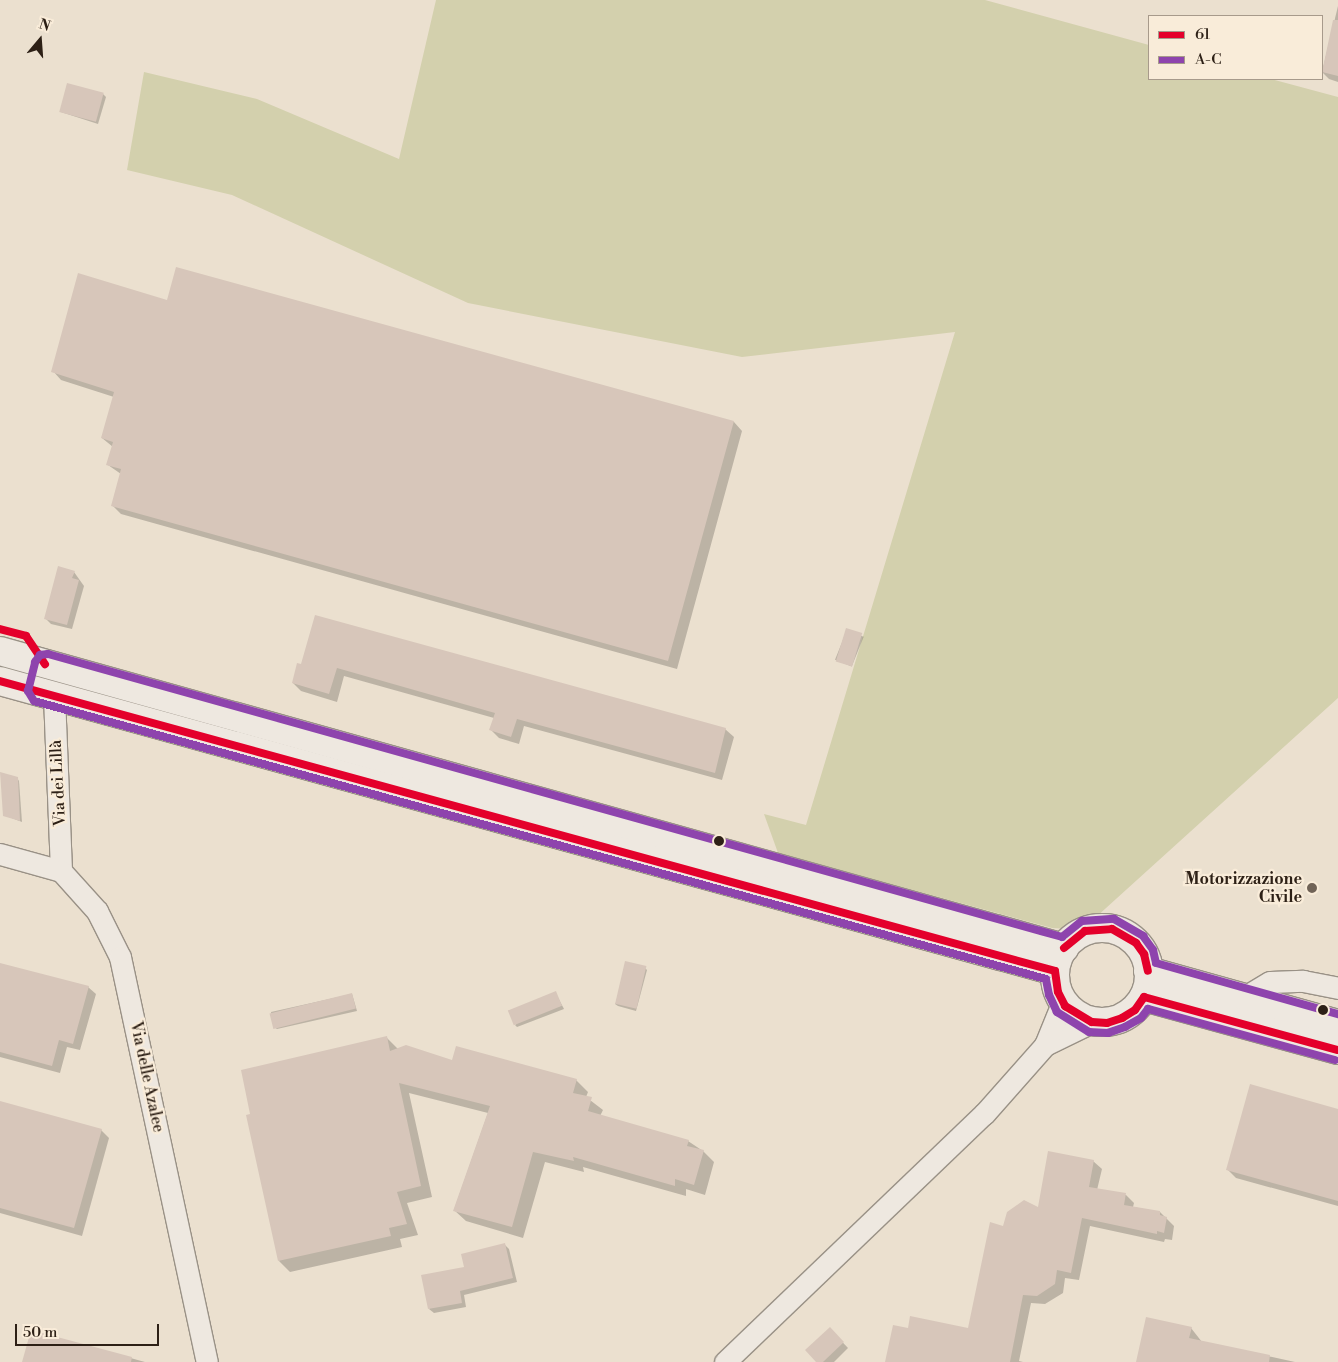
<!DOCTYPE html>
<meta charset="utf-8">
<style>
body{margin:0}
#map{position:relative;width:1338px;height:1362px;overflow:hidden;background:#ebe0cf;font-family:"Libre Bodoni",serif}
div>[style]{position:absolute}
.green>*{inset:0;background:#d3d0ad}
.shadow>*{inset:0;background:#0003;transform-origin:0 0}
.building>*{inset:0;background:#d7c6ba;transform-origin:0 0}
.roads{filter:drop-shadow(1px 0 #999186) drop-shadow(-1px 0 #999186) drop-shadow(0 1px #999186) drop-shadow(0 -1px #999186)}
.street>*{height:21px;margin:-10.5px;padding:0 10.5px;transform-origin:10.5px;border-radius:10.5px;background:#eee8e0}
.secondary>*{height:28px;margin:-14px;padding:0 14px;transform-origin:14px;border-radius:14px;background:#eee8e0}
.secondary>.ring{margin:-14px;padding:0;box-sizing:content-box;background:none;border:28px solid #eee8e0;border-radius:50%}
.bus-1>*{height:8px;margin:-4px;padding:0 4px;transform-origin:4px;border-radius:4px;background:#e4002b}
.bus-2>*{height:8px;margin:-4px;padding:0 4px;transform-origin:4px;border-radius:4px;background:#8e44ad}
.dots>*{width:14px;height:14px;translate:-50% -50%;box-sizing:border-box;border:2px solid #f9ecd9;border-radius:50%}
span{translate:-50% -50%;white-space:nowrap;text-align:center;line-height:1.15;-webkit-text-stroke:4.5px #f9ecd9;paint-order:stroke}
.street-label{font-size:16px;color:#2d2016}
.poi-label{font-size:16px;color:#2d2016;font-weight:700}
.right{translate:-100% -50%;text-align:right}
.legend{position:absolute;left:1148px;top:15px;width:175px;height:65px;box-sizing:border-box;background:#f9ecd9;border:1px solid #a79a8b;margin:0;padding:6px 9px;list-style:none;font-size:15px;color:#2d2016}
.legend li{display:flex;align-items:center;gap:10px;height:25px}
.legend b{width:25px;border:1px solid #a79a8b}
.north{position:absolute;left:15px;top:15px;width:50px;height:50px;-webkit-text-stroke:4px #f9ecd9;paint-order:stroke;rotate:18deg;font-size:14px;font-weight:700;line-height:20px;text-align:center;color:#2d2016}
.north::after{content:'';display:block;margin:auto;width:18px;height:22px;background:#2d2016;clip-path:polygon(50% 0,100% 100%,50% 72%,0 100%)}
.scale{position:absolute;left:15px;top:1324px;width:144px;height:22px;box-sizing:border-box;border:2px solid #2d2016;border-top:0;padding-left:6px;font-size:15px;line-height:18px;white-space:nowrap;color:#2d2016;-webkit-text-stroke:4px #f9ecd9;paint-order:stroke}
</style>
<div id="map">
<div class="green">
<div style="clip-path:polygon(436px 0,985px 0,1149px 45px,1149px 79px,1271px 79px,1338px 97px,1338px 698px,1095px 918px,1068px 929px,1052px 928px,778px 853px,764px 814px,806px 825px,955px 332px,742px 357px,468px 303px,232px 195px,127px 170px,144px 72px,257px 99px,399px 159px)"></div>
</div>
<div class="shadow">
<div style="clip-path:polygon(1338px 6px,1338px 82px,1329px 79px,1322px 72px)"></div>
<div style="clip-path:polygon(103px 94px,106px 97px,98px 124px,61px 112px)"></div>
<div style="clip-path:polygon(177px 269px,734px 422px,742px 431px,677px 669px,121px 514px,112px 505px,121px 474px,108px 465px,113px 447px,102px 438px,114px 397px,61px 380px,53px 371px,168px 302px)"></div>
<div style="clip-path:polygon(74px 572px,84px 586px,72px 629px,51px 624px,45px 618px)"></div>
<div style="clip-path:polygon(316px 617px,725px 729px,734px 737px,722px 780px,524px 726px,519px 744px,499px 738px,491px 730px,494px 718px,344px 676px,337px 702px,301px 691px,293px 683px,302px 666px)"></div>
<div style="left:847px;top:630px;width:18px;height:32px;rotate:22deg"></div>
<div style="clip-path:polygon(17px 778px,19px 781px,22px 822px,4px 815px)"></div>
<div style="clip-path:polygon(0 964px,88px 987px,96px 994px,80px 1050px,67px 1047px,60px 1073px,0 1057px)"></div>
<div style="clip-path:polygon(645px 968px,647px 970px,636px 1011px,618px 1006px,615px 1004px)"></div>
<div style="clip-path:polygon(555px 992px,564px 1009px,517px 1027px,515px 1025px)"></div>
<div style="clip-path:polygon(352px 994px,357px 1011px,277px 1029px,274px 1027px,271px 1012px)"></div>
<div style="clip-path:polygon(387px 1038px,398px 1049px,452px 1061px,576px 1080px,588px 1092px,586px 1097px,603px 1110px,600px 1116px,688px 1141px,703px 1151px,714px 1162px,705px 1195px,686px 1189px,686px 1196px,583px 1167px,584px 1172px,545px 1162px,523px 1238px,466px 1221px,454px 1210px,488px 1113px,409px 1093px,432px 1197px,407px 1203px,418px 1235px,400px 1239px,402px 1247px,290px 1272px,279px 1261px)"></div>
<div style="clip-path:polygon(0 1102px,101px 1130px,109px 1138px,82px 1236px,0 1213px)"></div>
<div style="clip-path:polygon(1338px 1110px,1338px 1206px,1236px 1178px,1228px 1170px)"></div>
<div style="clip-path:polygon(1093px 1161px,1102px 1169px,1097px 1190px,1126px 1195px,1134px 1203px,1133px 1207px,1160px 1212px,1174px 1226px,1172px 1240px,1165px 1239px,1164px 1242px,1090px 1226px,1079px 1280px,1065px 1278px,1063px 1293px,1045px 1304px,1031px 1303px,1019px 1361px,1023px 1362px,887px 1362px,909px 1329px,969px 1329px,1004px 1227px,1038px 1209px)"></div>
<div style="clip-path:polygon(504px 1244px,509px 1249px,517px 1282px,464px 1295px,466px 1307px,434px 1313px,429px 1309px,466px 1268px)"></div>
<div style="clip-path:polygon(1191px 1328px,1202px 1342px,1295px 1362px,1138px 1362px)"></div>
<div style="clip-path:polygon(830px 1329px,848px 1348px,834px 1362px,818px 1362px)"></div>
<div style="clip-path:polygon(32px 1331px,145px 1362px,24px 1362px)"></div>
</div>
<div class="building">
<div style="clip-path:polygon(1333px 20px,1338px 20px,1338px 76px,1322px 72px)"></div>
<div style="left:67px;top:83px;width:38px;height:30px;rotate:15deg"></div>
<div style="clip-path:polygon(176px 267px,734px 421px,668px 661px,111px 506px,121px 469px,106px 465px,113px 442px,101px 438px,114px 392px,51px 372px,78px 273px,167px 300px)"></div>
<div style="clip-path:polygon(58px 566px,75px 571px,72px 578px,79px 580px,67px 625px,44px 619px)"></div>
<div style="clip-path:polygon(315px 615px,726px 728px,715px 773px,517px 719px,511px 737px,489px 730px,495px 713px,337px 668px,329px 694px,292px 683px,297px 663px,301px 664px)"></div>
<div style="left:846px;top:628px;width:17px;height:35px;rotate:17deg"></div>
<div style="clip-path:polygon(0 772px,18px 777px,20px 821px,3px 816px)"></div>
<div style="left:625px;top:961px;width:22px;height:44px;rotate:13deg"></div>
<div style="clip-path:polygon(0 963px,89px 986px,73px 1044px,59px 1040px,52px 1066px,0 1052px)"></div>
<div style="left:556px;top:991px;width:16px;height:52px;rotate:68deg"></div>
<div style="left:352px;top:993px;width:16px;height:85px;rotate:76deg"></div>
<div style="clip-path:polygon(387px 1036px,390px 1051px,406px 1045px,452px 1060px,456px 1046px,577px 1079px,573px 1093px,592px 1097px,588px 1111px,689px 1140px,687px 1146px,704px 1150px,694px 1185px,675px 1179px,675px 1186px,573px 1157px,574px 1161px,533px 1152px,512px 1227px,453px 1211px,490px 1106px,399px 1083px,421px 1186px,397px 1192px,407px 1224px,389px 1228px,391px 1236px,278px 1261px,246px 1115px,250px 1114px,241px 1070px)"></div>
<div style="clip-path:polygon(1250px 1084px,1338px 1109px,1338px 1201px,1226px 1170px)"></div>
<div style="clip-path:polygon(0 1101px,102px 1129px,74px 1228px,0 1208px)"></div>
<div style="clip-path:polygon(1048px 1151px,1094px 1160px,1089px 1187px,1126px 1193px,1124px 1205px,1160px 1211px,1160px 1215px,1167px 1217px,1164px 1233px,1157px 1231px,1157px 1234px,1082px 1218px,1071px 1273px,1057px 1270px,1055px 1284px,1037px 1296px,1023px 1295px,1010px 1362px,885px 1362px,893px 1325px,908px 1328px,910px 1316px,968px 1328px,990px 1222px,1003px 1226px,1007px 1212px,1024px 1200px,1038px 1207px)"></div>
<div style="clip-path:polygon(505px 1243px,513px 1278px,460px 1291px,462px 1303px,428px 1309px,421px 1275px,464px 1267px,461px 1254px)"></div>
<div style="clip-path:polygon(1146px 1317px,1192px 1327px,1189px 1338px,1270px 1355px,1269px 1362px,1136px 1362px)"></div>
<div style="clip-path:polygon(830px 1327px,844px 1342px,823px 1362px,816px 1362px,805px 1350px)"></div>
<div style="clip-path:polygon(31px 1330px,132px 1357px,131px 1362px,22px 1362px)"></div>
</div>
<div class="roads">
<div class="street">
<div style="left:54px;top:696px;width:175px;rotate:87.7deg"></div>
<div style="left:0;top:854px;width:63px;rotate:15.6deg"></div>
<div style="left:61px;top:871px;width:54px;rotate:48deg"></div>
<div style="left:97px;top:911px;width:51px;rotate:63.4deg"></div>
<div style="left:120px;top:957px;width:414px;rotate:77.9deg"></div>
<div style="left:1243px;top:998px;width:31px;rotate:-31deg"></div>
<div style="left:1270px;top:982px;width:33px;rotate:-2deg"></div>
<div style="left:1303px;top:981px;width:36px;rotate:11deg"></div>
<div style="left:1045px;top:1045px;width:52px;rotate:-26.1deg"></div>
<div style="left:725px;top:1362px;width:359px;rotate:-43.8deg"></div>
<div style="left:984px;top:1114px;width:92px;rotate:-48.5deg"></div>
<div style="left:1045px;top:1045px;width:48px;rotate:-67.8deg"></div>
</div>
<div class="secondary">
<div style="left:0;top:651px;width:1105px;rotate:15.6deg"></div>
<div style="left:0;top:681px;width:1094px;rotate:15.37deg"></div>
<div class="ring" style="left:1055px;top:928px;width:66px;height:66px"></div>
<div style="left:1148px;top:971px;width:197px;rotate:15.6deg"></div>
<div style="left:1144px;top:997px;width:201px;rotate:15.3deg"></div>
</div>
</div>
<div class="bus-1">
<div style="left:0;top:629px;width:27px;rotate:15deg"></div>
<div style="left:26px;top:636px;width:34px;rotate:56deg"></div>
<div style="left:0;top:681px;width:1094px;rotate:15.37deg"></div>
<div style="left:1064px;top:948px;width:27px;rotate:-39deg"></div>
<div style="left:1085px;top:931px;width:27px;rotate:-4deg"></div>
<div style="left:1112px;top:929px;width:28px;rotate:30deg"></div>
<div style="left:1136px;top:943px;width:14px;rotate:54deg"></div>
<div style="left:1144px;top:954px;width:17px;rotate:77deg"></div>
<div style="left:1055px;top:971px;width:21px;rotate:82deg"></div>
<div style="left:1058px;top:992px;width:16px;rotate:63deg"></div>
<div style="left:1065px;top:1006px;width:31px;rotate:31deg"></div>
<div style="left:1092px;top:1022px;width:15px;rotate:4deg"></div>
<div style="left:1107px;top:1023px;width:16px;rotate:-18deg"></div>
<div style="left:1122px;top:1018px;width:15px;rotate:-32deg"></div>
<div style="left:1135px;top:1010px;width:16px;rotate:-55deg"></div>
<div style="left:1144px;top:997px;width:201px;rotate:15.3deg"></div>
</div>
<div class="bus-2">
<div style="left:1335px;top:1060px;width:194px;rotate:-164.7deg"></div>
<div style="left:1148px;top:1009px;width:11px;rotate:128deg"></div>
<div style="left:1141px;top:1018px;width:18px;rotate:151deg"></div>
<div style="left:1125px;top:1027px;width:18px;rotate:161deg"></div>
<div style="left:1108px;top:1033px;width:19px;rotate:-177deg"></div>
<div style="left:1089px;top:1032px;width:38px;rotate:-148deg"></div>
<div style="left:1057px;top:1012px;width:19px;rotate:-115deg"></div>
<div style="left:1049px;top:995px;width:16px;rotate:-101deg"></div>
<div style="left:1046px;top:979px;width:1049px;rotate:-164.64deg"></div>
<div style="left:34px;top:701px;width:12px;rotate:-121deg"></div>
<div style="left:28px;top:691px;width:30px;rotate:-76deg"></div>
<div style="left:35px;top:662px;width:9px;rotate:-54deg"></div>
<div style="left:40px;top:655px;width:8px;rotate:-7deg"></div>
<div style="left:48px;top:654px;width:1053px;rotate:15.59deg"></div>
<div style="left:1062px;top:937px;width:26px;rotate:-39deg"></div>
<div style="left:1082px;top:921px;width:32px;rotate:-4deg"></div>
<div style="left:1114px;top:919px;width:34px;rotate:30deg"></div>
<div style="left:1143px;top:936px;width:17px;rotate:54deg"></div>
<div style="left:1153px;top:950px;width:13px;rotate:77deg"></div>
<div style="left:1156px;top:963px;width:189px;rotate:15.7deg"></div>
</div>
<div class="dots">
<div style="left:719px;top:841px;background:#2d2016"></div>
<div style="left:1312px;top:888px;background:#706357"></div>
<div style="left:1323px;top:1010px;background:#2d2016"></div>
</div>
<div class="street-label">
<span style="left:58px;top:783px;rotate:-93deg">Via dei Lillà</span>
<span style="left:147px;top:1077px;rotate:78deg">Via delle Azalee</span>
</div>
<div class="poi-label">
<span class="right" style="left:1302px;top:888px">Motorizzazione<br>Civile</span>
</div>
<ul class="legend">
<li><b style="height:6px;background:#e4002b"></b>61</li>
<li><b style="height:6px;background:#8e44ad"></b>A-C</li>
</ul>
<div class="north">N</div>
<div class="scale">50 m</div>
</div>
